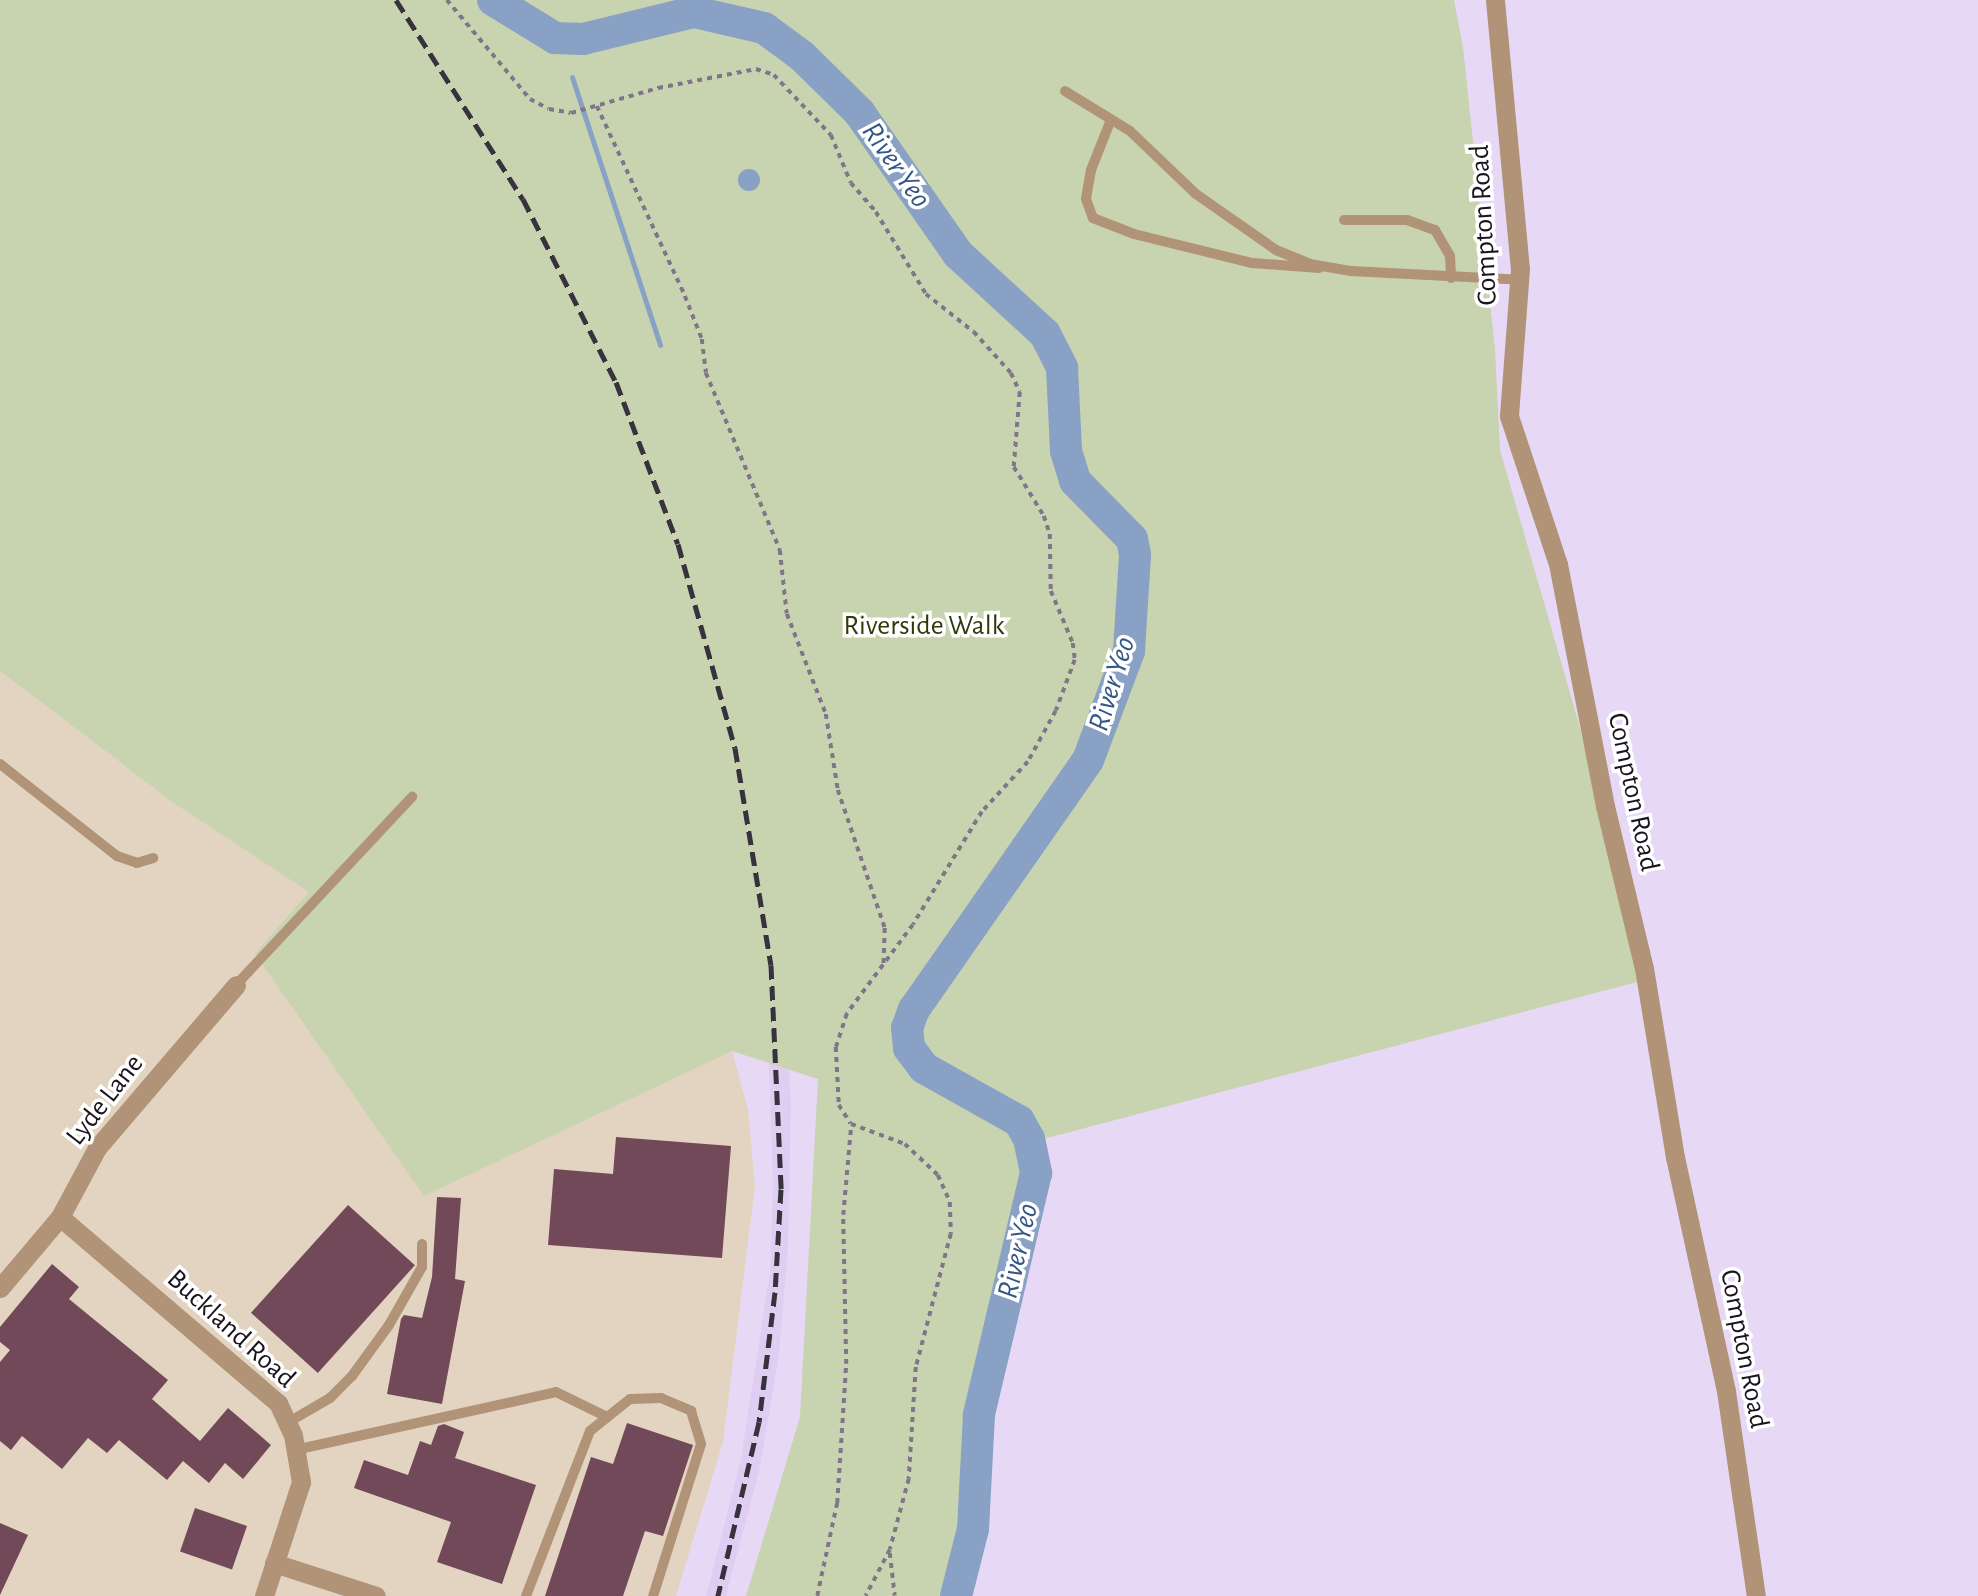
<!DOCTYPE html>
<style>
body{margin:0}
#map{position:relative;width:1978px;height:1596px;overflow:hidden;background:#e7d9f6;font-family:"Alegreya Sans",sans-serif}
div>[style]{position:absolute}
.built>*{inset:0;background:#dfcef2}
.industrial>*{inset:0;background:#e3d4c1}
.green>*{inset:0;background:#c8d3af}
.water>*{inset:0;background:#89a1c5}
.round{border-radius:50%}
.stream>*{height:5px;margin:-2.5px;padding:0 2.5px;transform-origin:2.5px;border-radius:2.5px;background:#89a1c5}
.river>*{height:32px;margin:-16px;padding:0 16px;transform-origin:16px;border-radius:16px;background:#89a1c5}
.building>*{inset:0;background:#724958;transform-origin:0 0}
.path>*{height:3.5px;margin-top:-1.75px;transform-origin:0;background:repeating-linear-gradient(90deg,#80768a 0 5px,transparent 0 10px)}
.lane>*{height:10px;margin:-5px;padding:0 5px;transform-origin:5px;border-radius:5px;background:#b19377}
.street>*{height:19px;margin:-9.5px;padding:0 9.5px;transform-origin:9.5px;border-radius:9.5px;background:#b19377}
.rail>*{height:5px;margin-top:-2.5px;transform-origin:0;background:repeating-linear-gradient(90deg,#38313e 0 14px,transparent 0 21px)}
span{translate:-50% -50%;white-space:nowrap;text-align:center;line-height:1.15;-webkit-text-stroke:7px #fff;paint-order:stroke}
.street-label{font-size:28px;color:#19141e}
.park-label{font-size:28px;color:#303a08}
.water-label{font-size:30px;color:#355687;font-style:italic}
</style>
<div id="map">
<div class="built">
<div style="clip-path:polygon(782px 961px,791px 1104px,788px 1248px,779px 1355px,759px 1472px,726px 1596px,706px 1596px,741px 1459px,770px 1271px,773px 1184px,767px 1011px)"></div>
</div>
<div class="industrial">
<div style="clip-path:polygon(0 671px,175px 804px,309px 892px,424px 1196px,732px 1050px,748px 1110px,755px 1186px,723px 1442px,676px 1596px,0 1596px)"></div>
</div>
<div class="green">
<div style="clip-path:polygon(0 0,1454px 0,1463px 47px,1495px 349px,1500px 450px,1652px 978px,1051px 1137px,1014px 1142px,1021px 1165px,1021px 1191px,972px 1381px,960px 1520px,945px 1596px,746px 1596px,800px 1417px,818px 1079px,732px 1051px,424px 1196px,255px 954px,309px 892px,175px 804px,0 671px)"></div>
</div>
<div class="water">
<div class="round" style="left:738px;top:169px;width:22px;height:22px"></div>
</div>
<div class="stream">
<div style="left:572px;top:77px;width:282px;rotate:71.8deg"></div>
</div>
<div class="river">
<div style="left:493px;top:0;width:73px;rotate:31.5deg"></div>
<div style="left:555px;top:38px;width:28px;rotate:2deg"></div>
<div style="left:583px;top:39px;width:114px;rotate:-13.7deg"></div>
<div style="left:694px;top:12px;width:72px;rotate:12.9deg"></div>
<div style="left:764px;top:28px;width:47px;rotate:36.4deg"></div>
<div style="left:802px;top:56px;width:80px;rotate:44.5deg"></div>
<div style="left:859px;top:112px;width:173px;rotate:55.1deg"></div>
<div style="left:958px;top:254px;width:118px;rotate:42.6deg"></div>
<div style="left:1045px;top:334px;width:38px;rotate:63deg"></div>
<div style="left:1062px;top:368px;width:83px;rotate:87.2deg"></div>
<div style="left:1066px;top:451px;width:31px;rotate:73deg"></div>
<div style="left:1075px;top:481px;width:81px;rotate:45.5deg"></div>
<div style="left:1132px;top:539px;width:16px;rotate:79deg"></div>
<div style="left:1135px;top:555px;width:96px;rotate:93.6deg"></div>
<div style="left:1129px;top:651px;width:116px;rotate:110.6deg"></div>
<div style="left:1088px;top:760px;width:304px;rotate:124.9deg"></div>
<div style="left:914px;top:1009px;width:20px;rotate:110deg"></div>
<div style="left:907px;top:1028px;width:20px;rotate:84deg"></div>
<div style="left:909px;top:1048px;width:25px;rotate:53deg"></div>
<div style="left:924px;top:1068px;width:109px;rotate:29.2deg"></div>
<div style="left:1019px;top:1121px;width:21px;rotate:61deg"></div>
<div style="left:1029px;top:1139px;width:35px;rotate:78deg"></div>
<div style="left:1036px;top:1173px;width:249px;rotate:103.3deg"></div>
<div style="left:979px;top:1415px;width:114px;rotate:93deg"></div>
<div style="left:973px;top:1529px;width:69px;rotate:104.2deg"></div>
</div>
<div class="building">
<div style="clip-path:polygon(616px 1137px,731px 1146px,722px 1258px,548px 1245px,554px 1169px,613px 1174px)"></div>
<div style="clip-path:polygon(437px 1197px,461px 1198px,455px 1279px,465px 1281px,442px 1404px,387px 1394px,401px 1319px,404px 1315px,422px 1318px,432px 1277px)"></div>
<div style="left:348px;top:1205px;width:90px;height:145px;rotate:42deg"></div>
<div style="clip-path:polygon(52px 1264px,79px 1287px,69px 1299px,168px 1380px,152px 1399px,200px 1441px,228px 1408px,271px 1445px,243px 1479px,225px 1463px,209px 1483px,183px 1461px,167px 1480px,119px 1440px,107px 1453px,88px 1438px,62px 1469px,22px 1436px,11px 1450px,0 1441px,0 1362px,10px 1350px,0 1342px,0 1327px)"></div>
<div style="clip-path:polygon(627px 1423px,693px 1445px,663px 1536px,645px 1531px,623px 1596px,545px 1596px,591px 1457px,613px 1464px)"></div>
<div style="clip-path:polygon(444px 1424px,464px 1432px,455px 1458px,536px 1485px,502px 1584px,437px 1562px,451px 1522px,354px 1488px,364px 1460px,408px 1475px,420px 1441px,431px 1445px,438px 1426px)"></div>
<div style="left:195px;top:1508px;width:55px;height:46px;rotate:19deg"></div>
<div style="clip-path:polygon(0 1523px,28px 1535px,0 1595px)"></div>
</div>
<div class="path">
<div style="left:447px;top:0;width:129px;rotate:50deg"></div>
<div style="left:530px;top:99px;width:21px;rotate:28deg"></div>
<div style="left:549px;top:109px;width:22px;rotate:10deg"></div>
<div style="left:571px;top:113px;width:91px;rotate:-16deg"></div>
<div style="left:658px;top:88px;width:100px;rotate:-11deg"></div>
<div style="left:756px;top:69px;width:19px;rotate:18deg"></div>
<div style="left:774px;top:75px;width:83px;rotate:46.5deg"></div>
<div style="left:831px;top:135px;width:52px;rotate:67.4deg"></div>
<div style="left:851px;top:183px;width:38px;rotate:49deg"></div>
<div style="left:876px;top:212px;width:96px;rotate:58.6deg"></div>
<div style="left:926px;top:294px;width:61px;rotate:38.4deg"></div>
<div style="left:974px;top:332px;width:55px;rotate:47.9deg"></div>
<div style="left:1011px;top:373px;width:21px;rotate:65deg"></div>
<div style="left:1020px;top:392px;width:75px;rotate:94.6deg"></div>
<div style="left:1014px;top:467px;width:57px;rotate:58.5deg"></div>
<div style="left:1044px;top:516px;width:19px;rotate:72deg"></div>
<div style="left:1050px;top:534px;width:57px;rotate:89deg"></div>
<div style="left:1051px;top:591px;width:56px;rotate:67.1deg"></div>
<div style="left:1073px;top:643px;width:17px;rotate:83deg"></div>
<div style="left:1075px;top:660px;width:54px;rotate:110.4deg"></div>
<div style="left:1056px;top:711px;width:58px;rotate:118.8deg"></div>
<div style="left:1028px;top:762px;width:68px;rotate:132.6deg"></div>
<div style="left:982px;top:812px;width:132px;rotate:121.4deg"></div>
<div style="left:913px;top:925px;width:111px;rotate:126.6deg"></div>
<div style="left:847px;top:1014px;width:35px;rotate:108deg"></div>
<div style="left:836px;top:1047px;width:58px;rotate:87deg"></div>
<div style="left:839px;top:1105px;width:22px;rotate:58deg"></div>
<div style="left:851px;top:1124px;width:58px;rotate:20.3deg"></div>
<div style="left:905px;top:1144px;width:45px;rotate:43.2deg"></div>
<div style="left:938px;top:1175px;width:30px;rotate:66deg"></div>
<div style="left:950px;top:1202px;width:32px;rotate:88deg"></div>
<div style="left:951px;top:1234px;width:138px;rotate:104.7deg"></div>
<div style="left:916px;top:1367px;width:112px;rotate:93.6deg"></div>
<div style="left:909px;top:1479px;width:73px;rotate:105deg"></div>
<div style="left:890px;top:1550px;width:52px;rotate:117.6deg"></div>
<div style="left:597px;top:106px;width:209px;rotate:65.1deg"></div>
<div style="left:685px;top:296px;width:46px;rotate:68.4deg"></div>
<div style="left:702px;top:339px;width:34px;rotate:83deg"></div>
<div style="left:706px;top:373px;width:192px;rotate:67.3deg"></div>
<div style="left:780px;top:550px;width:64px;rotate:83.8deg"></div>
<div style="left:787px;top:614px;width:107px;rotate:68.7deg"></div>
<div style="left:826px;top:714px;width:77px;rotate:81deg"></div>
<div style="left:838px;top:790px;width:146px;rotate:71.2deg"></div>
<div style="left:885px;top:928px;width:37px;rotate:92deg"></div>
<div style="left:890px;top:1553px;width:43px;rotate:83.4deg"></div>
<div style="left:817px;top:1596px;width:95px;rotate:-77.9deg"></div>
<div style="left:837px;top:1503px;width:139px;rotate:-86.3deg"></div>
<div style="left:846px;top:1364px;width:149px;rotate:-91.2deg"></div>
<div style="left:843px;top:1215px;width:90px;rotate:-84.9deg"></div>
</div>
<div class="lane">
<div style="left:1065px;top:91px;width:76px;rotate:31.6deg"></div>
<div style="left:1130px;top:131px;width:91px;rotate:43.7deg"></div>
<div style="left:1196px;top:194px;width:98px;rotate:35deg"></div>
<div style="left:1276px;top:250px;width:37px;rotate:22deg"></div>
<div style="left:1310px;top:264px;width:42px;rotate:9.7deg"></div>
<div style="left:1351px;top:271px;width:169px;rotate:3deg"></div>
<div style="left:1110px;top:122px;width:52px;rotate:111.6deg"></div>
<div style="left:1091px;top:170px;width:29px;rotate:100deg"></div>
<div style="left:1086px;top:199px;width:20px;rotate:70deg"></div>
<div style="left:1093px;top:218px;width:44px;rotate:21.3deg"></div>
<div style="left:1134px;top:234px;width:122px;rotate:13.8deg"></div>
<div style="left:1252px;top:263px;width:67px;rotate:4.3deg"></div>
<div style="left:1344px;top:220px;width:63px"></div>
<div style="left:1407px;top:220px;width:30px;rotate:20deg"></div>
<div style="left:1435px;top:230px;width:30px;rotate:60deg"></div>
<div style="left:1450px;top:256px;width:22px;rotate:87deg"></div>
<div style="left:0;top:764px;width:149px;rotate:38.2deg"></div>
<div style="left:117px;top:856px;width:21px;rotate:19deg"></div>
<div style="left:137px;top:863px;width:17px;rotate:-17deg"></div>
<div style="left:236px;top:985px;width:258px;rotate:-46.9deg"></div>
<div style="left:287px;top:1423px;width:50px;rotate:-30.2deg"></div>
<div style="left:330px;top:1398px;width:31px;rotate:-45deg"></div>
<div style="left:352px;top:1376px;width:63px;rotate:-54deg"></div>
<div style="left:389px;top:1325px;width:67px;rotate:-60.4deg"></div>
<div style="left:422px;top:1267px;width:23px;rotate:-90deg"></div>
<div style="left:295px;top:1450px;width:267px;rotate:-12.5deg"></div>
<div style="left:556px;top:1392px;width:57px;rotate:26.1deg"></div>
<div style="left:526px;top:1596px;width:177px;rotate:-68.8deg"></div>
<div style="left:590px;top:1431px;width:51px;rotate:-38.7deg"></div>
<div style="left:630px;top:1399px;width:31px;rotate:-2deg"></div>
<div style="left:661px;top:1398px;width:33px;rotate:23deg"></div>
<div style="left:691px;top:1411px;width:34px;rotate:73deg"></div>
<div style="left:701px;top:1444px;width:159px;rotate:107.5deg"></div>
</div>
<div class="street">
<div style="left:1495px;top:0;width:270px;rotate:84.7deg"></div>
<div style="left:1520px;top:269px;width:147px;rotate:94.3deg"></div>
<div style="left:1509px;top:416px;width:156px;rotate:71.7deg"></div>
<div style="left:1558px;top:564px;width:247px;rotate:79deg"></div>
<div style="left:1605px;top:806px;width:167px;rotate:76.5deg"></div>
<div style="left:1644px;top:968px;width:192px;rotate:80.7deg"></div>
<div style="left:1675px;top:1157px;width:239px;rotate:77.7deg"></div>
<div style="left:1726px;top:1391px;width:207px;rotate:81.7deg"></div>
<div style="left:60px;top:1217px;width:287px;rotate:40.5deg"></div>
<div style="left:278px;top:1403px;width:35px;rotate:65deg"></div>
<div style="left:293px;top:1435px;width:48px;rotate:80.3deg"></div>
<div style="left:301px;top:1482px;width:120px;rotate:108deg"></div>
<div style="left:0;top:1288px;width:93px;rotate:-49.8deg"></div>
<div style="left:60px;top:1217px;width:78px;rotate:-61.8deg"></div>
<div style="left:97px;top:1148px;width:214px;rotate:-49.5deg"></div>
<div style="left:274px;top:1563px;width:107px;rotate:17.9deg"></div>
</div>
<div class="rail">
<div style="left:396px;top:0;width:236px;rotate:57.5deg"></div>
<div style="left:523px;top:199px;width:205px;rotate:63.1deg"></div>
<div style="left:616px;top:382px;width:173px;rotate:69.1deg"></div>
<div style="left:678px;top:544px;width:212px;rotate:74.4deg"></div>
<div style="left:735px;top:748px;width:220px;rotate:80.6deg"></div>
<div style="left:771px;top:965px;width:224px;rotate:87.4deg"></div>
<div style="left:781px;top:1189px;width:103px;rotate:93.3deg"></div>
<div style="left:775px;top:1292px;width:131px;rotate:97deg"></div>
<div style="left:759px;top:1422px;width:179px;rotate:103.3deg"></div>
</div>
<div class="street-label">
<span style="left:1484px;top:225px;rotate:-93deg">Compton Road</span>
<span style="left:1633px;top:792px;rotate:78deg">Compton Road</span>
<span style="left:105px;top:1100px;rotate:-52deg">Lyde Lane</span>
<span style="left:231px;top:1329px;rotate:42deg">Buckland Road</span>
<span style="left:1744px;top:1349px;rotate:79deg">Compton Road</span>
</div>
<div class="park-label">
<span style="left:924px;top:626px">Riverside Walk</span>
</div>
<div class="water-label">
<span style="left:896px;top:165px;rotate:55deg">River Yeo</span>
<span style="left:1112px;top:684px;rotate:-73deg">River Yeo</span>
<span style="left:1018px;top:1251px;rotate:-77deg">River Yeo</span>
</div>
</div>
